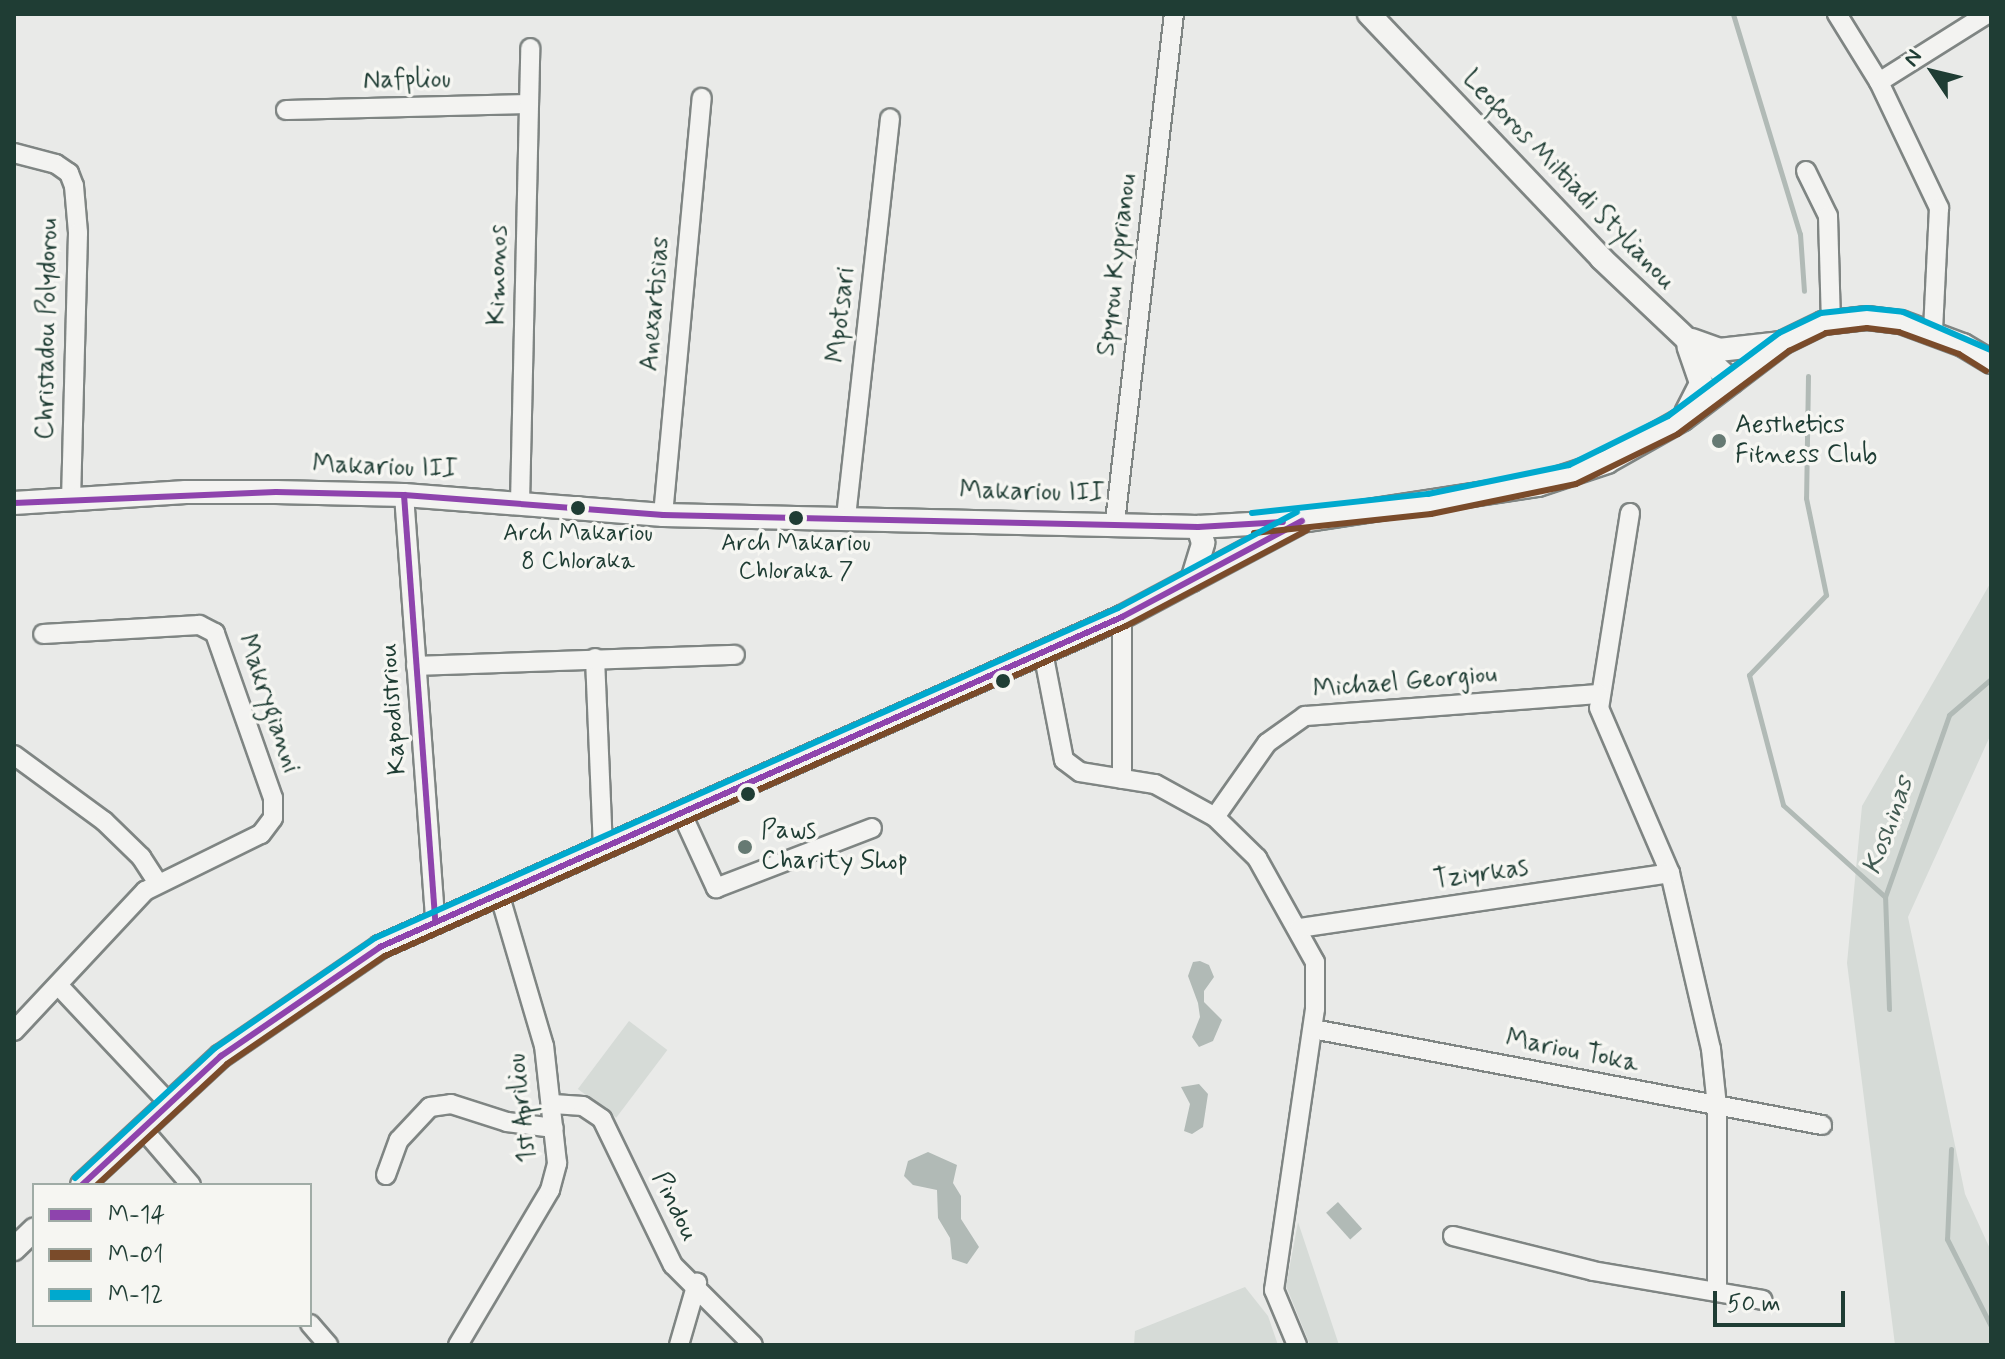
<!DOCTYPE html>
<style>
body{margin:0}
#map{position:relative;width:2005px;height:1359px;overflow:hidden;background:#e9eae8;font-family:Mynerve,sans-serif}
div>[style]{position:absolute}
.green>*{inset:0;background:#d6dbd7;transform-origin:0 0}
.water>*{inset:0;background:#b1bab6;transform-origin:0 0}
.stream>*{height:5px;margin:-2.5px;padding:0 2.5px;transform-origin:2.5px;border-radius:2.5px;background:#b1bab6}
.roads{filter:drop-shadow(2px 0 #7f8583) drop-shadow(-2px 0 #7f8583) drop-shadow(0 2px #7f8583) drop-shadow(0 -2px #7f8583)}
.minor>*{height:18px;margin:-9px;padding:0 9px;transform-origin:9px;border-radius:9px;background:#f3f3f1}
.major>*{height:22px;margin:-11px;padding:0 11px;transform-origin:11px;border-radius:11px;background:#f3f3f1}
.bus-1>*{height:6px;margin:-3px;padding:0 3px;transform-origin:3px;border-radius:3px;background:#8e44ad}
.bus-2>*{height:6px;margin:-3px;padding:0 3px;transform-origin:3px;border-radius:3px;background:#7a4b2a}
.bus-3>*{height:6px;margin:-3px;padding:0 3px;transform-origin:3px;border-radius:3px;background:#00a9ce}
.dots>*{width:22px;height:22px;translate:-50% -50%;box-sizing:border-box;border:4px solid #f6f6f2;border-radius:50%}
span{translate:-50% -50%;white-space:nowrap;text-align:center;line-height:1.15;-webkit-text-stroke:7px #f6f6f2;paint-order:stroke}
.bus-label{font-size:24px;color:#1f3d34}
.street-label{font-size:26px;color:#1f3d34}
.poi-label{font-size:26px;color:#1f3d34}
.left{translate:0 -50%;text-align:left}
.water-label{font-size:28px;color:#445c54;font-style:italic}
.frame{position:absolute;inset:0;border:16px solid #1f3d34;pointer-events:none}
.legend{position:absolute;left:32px;top:1183px;width:280px;height:144px;box-sizing:border-box;background:#f6f6f2;border:2px solid #a0aca6;margin:0;padding:10px 14px;list-style:none;font-size:24px;color:#1f3d34}
.legend li{display:flex;align-items:center;gap:16px;height:40px}
.legend b{width:40px;border:2px solid #a0aca6}
.north{position:absolute;left:1893px;top:32px;width:80px;height:80px;-webkit-text-stroke:6px #f6f6f2;paint-order:stroke;rotate:305deg;font-size:22px;font-weight:700;line-height:32px;text-align:center;color:#1f3d34}
.north::after{content:'';display:block;margin:auto;width:28px;height:36px;background:#1f3d34;clip-path:polygon(50% 0,100% 100%,50% 72%,0 100%)}
.scale{position:absolute;left:1713px;top:1291px;width:132px;height:36px;box-sizing:border-box;border:4px solid #1f3d34;border-top:0;padding-left:10px;font-size:24px;line-height:28px;white-space:nowrap;color:#1f3d34;-webkit-text-stroke:6px #f6f6f2;paint-order:stroke}
</style>
<div id="map">
<div class="green">
<div style="clip-path:polygon(1991px 582px,1991px 734px,1908px 917px,1965px 1194px,1991px 1251px,1991px 1345px,1895px 1345px,1847px 963px,1862px 806px)"></div>
<div style="left:629px;top:1021px;width:48px;height:85px;rotate:37deg"></div>
<div style="clip-path:polygon(1298px 1222px,1339px 1345px,1310px 1345px,1286px 1286px)"></div>
<div style="clip-path:polygon(1245px 1287px,1268px 1316px,1278px 1345px,1134px 1345px,1135px 1331px)"></div>
</div>
<div class="water">
<div style="clip-path:polygon(1200px 961px,1209px 965px,1214px 977px,1204px 991px,1204px 1002px,1222px 1020px,1213px 1041px,1199px 1047px,1192px 1037px,1200px 1017px,1198px 1003px,1188px 976px,1193px 962px)"></div>
<div style="clip-path:polygon(1199px 1084px,1208px 1094px,1203px 1127px,1192px 1134px,1184px 1131px,1190px 1104px,1181px 1087px)"></div>
<div style="clip-path:polygon(928px 1152px,957px 1165px,953px 1183px,961px 1196px,961px 1219px,979px 1247px,967px 1264px,952px 1259px,950px 1238px,938px 1218px,937px 1190px,913px 1185px,904px 1176px,908px 1161px)"></div>
<div style="left:1338px;top:1202px;width:36px;height:16px;rotate:48deg"></div>
</div>
<div class="stream">
<div style="left:1733px;top:14px;width:230px;rotate:73.1deg"></div>
<div style="left:1800px;top:234px;width:57px;rotate:86deg"></div>
<div style="left:1808px;top:376px;width:122px;rotate:90.9deg"></div>
<div style="left:1806px;top:498px;width:99px;rotate:78.3deg"></div>
<div style="left:1826px;top:595px;width:111px;rotate:133.9deg"></div>
<div style="left:1749px;top:675px;width:134px;rotate:75.3deg"></div>
<div style="left:1783px;top:805px;width:137px;rotate:42deg"></div>
<div style="left:1889px;top:1009px;width:112px;rotate:-92deg"></div>
<div style="left:1885px;top:897px;width:193px;rotate:-70.6deg"></div>
<div style="left:1949px;top:715px;width:55px;rotate:-40.6deg"></div>
<div style="left:1951px;top:1149px;width:90px;rotate:92.5deg"></div>
<div style="left:1947px;top:1239px;width:97px;rotate:63.2deg"></div>
</div>
<div class="roads">
<div class="minor">
<div style="left:1837px;top:14px;width:80px;rotate:58.3deg"></div>
<div style="left:1879px;top:82px;width:140px;rotate:64.5deg"></div>
<div style="left:1939px;top:208px;width:124px;rotate:92.8deg"></div>
<div style="left:1879px;top:82px;width:128px;rotate:-32.2deg"></div>
<div style="left:286px;top:110px;width:243px;rotate:-1.4deg"></div>
<div style="left:14px;top:153px;width:43px;rotate:14.7deg"></div>
<div style="left:56px;top:164px;width:16px;rotate:35deg"></div>
<div style="left:69px;top:173px;width:14px;rotate:69deg"></div>
<div style="left:74px;top:186px;width:47px;rotate:85.1deg"></div>
<div style="left:78px;top:233px;width:266px;rotate:91.5deg"></div>
<div style="left:1806px;top:171px;width:50px;rotate:63.9deg"></div>
<div style="left:1828px;top:216px;width:105px;rotate:88.4deg"></div>
<div style="left:404px;top:495px;width:426px;rotate:85.8deg"></div>
<div style="left:520px;top:503px;width:455px;rotate:-88.7deg"></div>
<div style="left:1630px;top:513px;width:197px;rotate:99deg"></div>
<div style="left:1599px;top:708px;width:180px;rotate:66.7deg"></div>
<div style="left:1670px;top:873px;width:181px;rotate:76.9deg"></div>
<div style="left:1711px;top:1049px;width:57px;rotate:84deg"></div>
<div style="left:1717px;top:1106px;width:186px;rotate:90deg"></div>
<div style="left:663px;top:515px;width:419px;rotate:-84.7deg"></div>
<div style="left:846px;top:517px;width:401px;rotate:-83.7deg"></div>
<div style="left:1115px;top:522px;width:511px;rotate:-83.38deg"></div>
<div style="left:1043px;top:652px;width:110px;rotate:79deg"></div>
<div style="left:1064px;top:760px;width:20px;rotate:37deg"></div>
<div style="left:1080px;top:772px;width:76px;rotate:9.1deg"></div>
<div style="left:1155px;top:784px;width:68px;rotate:28.8deg"></div>
<div style="left:1215px;top:817px;width:59px;rotate:44.3deg"></div>
<div style="left:1257px;top:858px;width:119px;rotate:60.9deg"></div>
<div style="left:1315px;top:962px;width:47px;rotate:90deg"></div>
<div style="left:1315px;top:1009px;width:284px;rotate:98.3deg"></div>
<div style="left:1274px;top:1290px;width:60px;rotate:67.3deg"></div>
<div style="left:595px;top:658px;width:190px;rotate:87.6deg"></div>
<div style="left:416px;top:666px;width:319px;rotate:-2deg"></div>
<div style="left:14px;top:755px;width:112px;rotate:36.3deg"></div>
<div style="left:104px;top:821px;width:52px;rotate:44.2deg"></div>
<div style="left:141px;top:857px;width:30px;rotate:57deg"></div>
<div style="left:1122px;top:779px;width:162px;rotate:-90deg"></div>
<div style="left:681px;top:812px;width:84px;rotate:65.3deg"></div>
<div style="left:716px;top:888px;width:167px;rotate:-21deg"></div>
<div style="left:1215px;top:817px;width:90px;rotate:-54.9deg"></div>
<div style="left:1267px;top:743px;width:47px;rotate:-35.4deg"></div>
<div style="left:1305px;top:716px;width:295px;rotate:-4.3deg"></div>
<div style="left:1299px;top:928px;width:375px;rotate:-8.4deg"></div>
<div style="left:58px;top:985px;width:162px;rotate:46.8deg"></div>
<div style="left:1313px;top:1029px;width:518px;rotate:10.68deg"></div>
<div style="left:14px;top:1031px;width:192px;rotate:-46.9deg"></div>
<div style="left:145px;top:891px;width:129px;rotate:-26.2deg"></div>
<div style="left:261px;top:834px;width:20px;rotate:-53deg"></div>
<div style="left:273px;top:818px;width:20px;rotate:-90deg"></div>
<div style="left:273px;top:798px;width:175px;rotate:-109.4deg"></div>
<div style="left:215px;top:633px;width:18px;rotate:-153deg"></div>
<div style="left:199px;top:625px;width:156px;rotate:176.7deg"></div>
<div style="left:553px;top:1104px;width:30px;rotate:4deg"></div>
<div style="left:583px;top:1106px;width:23px;rotate:34deg"></div>
<div style="left:602px;top:1119px;width:162px;rotate:64.1deg"></div>
<div style="left:673px;top:1265px;width:113px;rotate:45deg"></div>
<div style="left:142px;top:1128px;width:75px;rotate:49.3deg"></div>
<div style="left:386px;top:1175px;width:37px;rotate:-70deg"></div>
<div style="left:399px;top:1140px;width:45px;rotate:-46.8deg"></div>
<div style="left:430px;top:1107px;width:21px;rotate:-8deg"></div>
<div style="left:451px;top:1104px;width:59px;rotate:17.8deg"></div>
<div style="left:507px;top:1122px;width:47px;rotate:7.3deg"></div>
<div style="left:1453px;top:1236px;width:144px;rotate:14deg"></div>
<div style="left:1593px;top:1271px;width:172px;rotate:9.7deg"></div>
<div style="left:310px;top:1324px;width:28px;rotate:49deg"></div>
<div style="left:458px;top:1345px;width:180px;rotate:-59.3deg"></div>
<div style="left:550px;top:1190px;width:28px;rotate:-75deg"></div>
<div style="left:557px;top:1163px;width:118px;rotate:-96.3deg"></div>
<div style="left:544px;top:1046px;width:159px;rotate:-106.4deg"></div>
<div style="left:679px;top:1345px;width:65px;rotate:-73.8deg"></div>
</div>
<div class="major">
<div style="left:1369px;top:14px;width:337px;rotate:46.4deg"></div>
<div style="left:1601px;top:258px;width:180px;rotate:43.4deg"></div>
<div style="left:1692px;top:340px;width:29px;rotate:20deg"></div>
<div style="left:1719px;top:350px;width:61px;rotate:-6.5deg"></div>
<div style="left:1686px;top:413px;width:34px;rotate:-63deg"></div>
<div style="left:1701px;top:383px;width:39px;rotate:-109deg"></div>
<div style="left:14px;top:503px;width:172px;rotate:-3.7deg"></div>
<div style="left:186px;top:492px;width:90px"></div>
<div style="left:276px;top:492px;width:128px;rotate:1.3deg"></div>
<div style="left:404px;top:495px;width:260px;rotate:4.4deg"></div>
<div style="left:663px;top:515px;width:535px;rotate:1.28deg"></div>
<div style="left:1198px;top:527px;width:104px;rotate:-3.3deg"></div>
<div style="left:1302px;top:521px;width:239px;rotate:-8.7deg"></div>
<div style="left:1538px;top:485px;width:73px;rotate:-18.4deg"></div>
<div style="left:1607px;top:462px;width:87px;rotate:-29.5deg"></div>
<div style="left:1683px;top:419px;width:127px;rotate:-37.3deg"></div>
<div style="left:1784px;top:342px;width:43px;rotate:-26deg"></div>
<div style="left:1823px;top:323px;width:44px;rotate:-6.5deg"></div>
<div style="left:1867px;top:318px;width:34px;rotate:7deg"></div>
<div style="left:1901px;top:322px;width:66px;rotate:20.4deg"></div>
<div style="left:1963px;top:345px;width:33px;rotate:31deg"></div>
<div style="left:1192px;top:580px;width:39px;rotate:-73deg"></div>
<div style="left:1203px;top:543px;width:17px;rotate:-107deg"></div>
<div style="left:82px;top:1185px;width:190px;rotate:-42.9deg"></div>
<div style="left:221px;top:1056px;width:193px;rotate:-34.4deg"></div>
<div style="left:380px;top:947px;width:812px;rotate:-23.98deg"></div>
<div style="left:1122px;top:617px;width:198px;rotate:-28deg"></div>
<div style="left:14px;top:1249px;width:28px;rotate:-44deg"></div>
</div>
</div>
<div class="bus-1">
<div style="left:404px;top:495px;width:426px;rotate:85.8deg"></div>
<div style="left:14px;top:503px;width:262px;rotate:-2.4deg"></div>
<div style="left:276px;top:492px;width:128px;rotate:1.3deg"></div>
<div style="left:404px;top:495px;width:260px;rotate:4.4deg"></div>
<div style="left:663px;top:515px;width:535px;rotate:1.28deg"></div>
<div style="left:1198px;top:527px;width:85px;rotate:-3.4deg"></div>
<div style="left:82px;top:1185px;width:190px;rotate:-42.9deg"></div>
<div style="left:221px;top:1056px;width:193px;rotate:-34.4deg"></div>
<div style="left:380px;top:947px;width:812px;rotate:-23.98deg"></div>
<div style="left:1122px;top:617px;width:204px;rotate:-28.1deg"></div>
</div>
<div class="bus-2">
<div style="left:1254px;top:533px;width:178px;rotate:-6.1deg"></div>
<div style="left:1431px;top:514px;width:148px;rotate:-11.7deg"></div>
<div style="left:1576px;top:484px;width:114px;rotate:-26.1deg"></div>
<div style="left:1678px;top:434px;width:139px;rotate:-36.8deg"></div>
<div style="left:1789px;top:351px;width:41px;rotate:-25.9deg"></div>
<div style="left:1826px;top:333px;width:41px;rotate:-7deg"></div>
<div style="left:1867px;top:328px;width:32px;rotate:7deg"></div>
<div style="left:1899px;top:332px;width:64px;rotate:20.1deg"></div>
<div style="left:1959px;top:354px;width:32px;rotate:32deg"></div>
<div style="left:97px;top:1185px;width:178px;rotate:-42.9deg"></div>
<div style="left:227px;top:1064px;width:191px;rotate:-34.4deg"></div>
<div style="left:385px;top:956px;width:811px;rotate:-24.01deg"></div>
<div style="left:1126px;top:626px;width:205px;rotate:-27.9deg"></div>
</div>
<div class="bus-3">
<div style="left:1252px;top:513px;width:177px;rotate:-6.2deg"></div>
<div style="left:1428px;top:494px;width:144px;rotate:-11.6deg"></div>
<div style="left:1569px;top:465px;width:110px;rotate:-26.3deg"></div>
<div style="left:1668px;top:416px;width:139px;rotate:-36.8deg"></div>
<div style="left:1779px;top:333px;width:47px;rotate:-25.5deg"></div>
<div style="left:1821px;top:313px;width:46px;rotate:-6.2deg"></div>
<div style="left:1867px;top:308px;width:36px;rotate:6deg"></div>
<div style="left:1903px;top:312px;width:96px;rotate:23.4deg"></div>
<div style="left:75px;top:1178px;width:191px;rotate:-42.9deg"></div>
<div style="left:215px;top:1048px;width:194px;rotate:-34.5deg"></div>
<div style="left:375px;top:938px;width:813px;rotate:-23.95deg"></div>
<div style="left:1118px;top:608px;width:203px;rotate:-28.2deg"></div>
</div>
<div class="dots">
<div style="left:1719px;top:441px;background:#667a73"></div>
<div style="left:578px;top:508px;background:#1f3d34"></div>
<div style="left:796px;top:518px;background:#1f3d34"></div>
<div style="left:1003px;top:681px;background:#1f3d34"></div>
<div style="left:748px;top:794px;background:#1f3d34"></div>
<div style="left:745px;top:847px;background:#667a73"></div>
</div>
<div class="bus-label">
<span style="left:578px;top:548px">Arch Makariou<br>8 Chloraka</span>
<span style="left:796px;top:558px">Arch Makariou<br>Chloraka 7</span>
</div>
<div class="street-label">
<span style="left:407px;top:81px;rotate:-1deg">Nafpliou</span>
<span style="left:1568px;top:181px;rotate:46deg">Leoforos Miltiadi Stylianou</span>
<span style="left:1118px;top:265px;rotate:-83deg">Spyrou Kyprianou</span>
<span style="left:499px;top:275px;rotate:-89deg">Kimonos</span>
<span style="left:656px;top:304px;rotate:-85deg">Anexartisias</span>
<span style="left:842px;top:315px;rotate:-84deg">Mpotsari</span>
<span style="left:48px;top:329px;rotate:-89deg">Christadou Polydorou</span>
<span style="left:385px;top:468px;rotate:2deg">Makariou III</span>
<span style="left:1032px;top:493px;rotate:1deg">Makariou III</span>
<span style="left:1405px;top:683px;rotate:-5deg">Michael Georgiou</span>
<span style="left:268px;top:704px;rotate:71deg">Makrygianni</span>
<span style="left:394px;top:709px;rotate:-94deg">Kapodistriou</span>
<span style="left:1481px;top:875px;rotate:-8deg">Tziyrkas</span>
<span style="left:1572px;top:1052px;rotate:11deg">Mariou Toka</span>
<span style="left:523px;top:1108px;rotate:-96deg">1st Apriliou</span>
<span style="left:674px;top:1207px;rotate:64deg">Pindou</span>
</div>
<div class="poi-label">
<span class="left" style="left:1735px;top:441px">Aesthetics<br>Fitness Club</span>
<span class="left" style="left:761px;top:847px">Paws<br>Charity Shop</span>
</div>
<div class="water-label">
<span style="left:1889px;top:826px;rotate:-70deg">Koshinas</span>
</div>
<div class="frame"></div>
<ul class="legend">
<li><b style="height:10px;background:#8e44ad"></b>M-14</li>
<li><b style="height:10px;background:#7a4b2a"></b>M-01</li>
<li><b style="height:10px;background:#00a9ce"></b>M-12</li>
</ul>
<div class="north">N</div>
<div class="scale">50 m</div>
</div>
